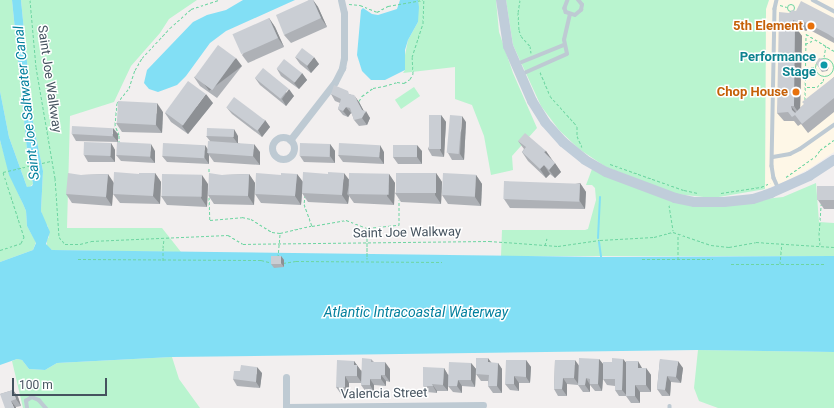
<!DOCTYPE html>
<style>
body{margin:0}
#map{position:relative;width:834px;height:408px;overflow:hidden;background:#f2efef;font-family:Roboto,sans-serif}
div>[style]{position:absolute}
.commercial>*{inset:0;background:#fef7e7}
.green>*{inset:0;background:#b9f4cf;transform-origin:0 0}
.water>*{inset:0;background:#82dff5}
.stream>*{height:2px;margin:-1px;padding:0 1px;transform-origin:1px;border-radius:1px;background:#82dff5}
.path>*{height:1px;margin-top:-0.5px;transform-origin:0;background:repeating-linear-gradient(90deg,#6dd5a1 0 3px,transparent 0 5px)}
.path>.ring{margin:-0.5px;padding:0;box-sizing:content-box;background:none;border:1px solid #6dd5a1;border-radius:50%}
.lane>*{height:3.5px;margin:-1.75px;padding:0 1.75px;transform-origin:1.75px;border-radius:1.75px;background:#becad3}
.street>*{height:7px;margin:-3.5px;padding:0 3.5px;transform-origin:3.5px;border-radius:3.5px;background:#becad3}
.street>.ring{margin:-3.5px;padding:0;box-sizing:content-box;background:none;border:7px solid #becad3;border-radius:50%}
.secondary>*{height:10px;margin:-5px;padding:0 5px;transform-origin:5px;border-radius:5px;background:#c0cdda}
.path-bridge>*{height:1px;margin-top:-0.5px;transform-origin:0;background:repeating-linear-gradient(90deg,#6dd5a1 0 3px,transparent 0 5px)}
.wall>*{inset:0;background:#aeb1b6}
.shaded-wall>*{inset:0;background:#8d9094;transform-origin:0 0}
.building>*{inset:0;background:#caced4;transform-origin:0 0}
.dots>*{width:11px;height:11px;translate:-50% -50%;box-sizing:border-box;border:2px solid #fff;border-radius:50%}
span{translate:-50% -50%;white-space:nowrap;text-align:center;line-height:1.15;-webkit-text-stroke:3px #fff;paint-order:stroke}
.food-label{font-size:13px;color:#c56008;font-weight:700}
.right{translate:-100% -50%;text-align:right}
.culture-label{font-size:13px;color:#0d838f;font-weight:700}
.street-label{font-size:13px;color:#45535f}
.water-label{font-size:14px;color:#03809e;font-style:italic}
.scale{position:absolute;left:12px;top:378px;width:95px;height:18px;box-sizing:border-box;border:2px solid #45535f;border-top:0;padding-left:5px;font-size:12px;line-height:14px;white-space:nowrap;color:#45535f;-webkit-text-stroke:3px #fff;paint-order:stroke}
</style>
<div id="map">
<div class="commercial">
<div style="clip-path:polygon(769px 0,834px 0,834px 152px,812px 167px,787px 181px,765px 189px,766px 9px)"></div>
</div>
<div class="green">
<div style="clip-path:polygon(0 0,12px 0,27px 150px,33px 184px,29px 187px,27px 187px,9px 137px,0 91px)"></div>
<div style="clip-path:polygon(21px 0,197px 0,169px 19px,160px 33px,131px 66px,114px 102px,70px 116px,67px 228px,162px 228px,181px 252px,52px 250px,47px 246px,47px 240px,49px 237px,48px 226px,45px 224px,41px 211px,43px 171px,33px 122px)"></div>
<div style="clip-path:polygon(418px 0,496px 0,499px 32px,513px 73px,537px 128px,512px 156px,513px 170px,491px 175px,484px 136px,472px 105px,455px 99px,455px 67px,403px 73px,405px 70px,404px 60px,408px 40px,418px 22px)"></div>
<div style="clip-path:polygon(506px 0,769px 0,766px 9px,765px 189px,713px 198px,676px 194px,606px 167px,579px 149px,559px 130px,541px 106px,513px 45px)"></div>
<div style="left:414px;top:87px;width:11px;height:23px;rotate:56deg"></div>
<div style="clip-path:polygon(0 140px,10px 175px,23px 204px,26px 211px,27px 226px,36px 242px,33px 250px,0 262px)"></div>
<div style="clip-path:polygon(592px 169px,674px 201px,765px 199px,783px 197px,816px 183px,819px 222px,834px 223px,834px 256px,501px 256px,502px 230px,585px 230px,588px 229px,596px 200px,595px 188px,592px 185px,586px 185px)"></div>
<div style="clip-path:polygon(698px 350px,834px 352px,834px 408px,718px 408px,699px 401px,694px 388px)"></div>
<div style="clip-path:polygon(172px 357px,179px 379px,200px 408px,23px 408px,12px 361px,17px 359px,22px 360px,29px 369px,45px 370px,57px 363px)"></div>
</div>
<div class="water">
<div style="clip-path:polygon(12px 0,21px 0,33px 122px,43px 171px,41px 211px,50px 232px,46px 244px,52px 250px,601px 257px,834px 256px,834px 352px,697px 350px,172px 357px,57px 363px,45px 370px,29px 369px,22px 360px,17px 359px,0 365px,0 262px,33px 250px,36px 243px,27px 226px,26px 211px,23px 204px,9px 175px,0 140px,0 91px,9px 137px,27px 187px,32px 186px,33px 184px,27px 150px)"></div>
<div style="clip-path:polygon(243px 0,295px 0,226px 31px,210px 43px,186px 76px,177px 85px,158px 92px,149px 89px,144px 83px,147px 70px,193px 22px,207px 15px,226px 10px)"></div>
<div style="clip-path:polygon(400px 0,418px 0,419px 7px,418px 22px,408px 40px,405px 50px,405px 70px,385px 80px,371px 80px,362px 71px,357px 55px,361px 10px,363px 8px,372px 14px,378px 15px,397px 9px)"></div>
</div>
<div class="stream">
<div style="left:598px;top:238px;width:41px;rotate:-87.2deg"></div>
<div style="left:599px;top:242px;width:15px;rotate:82deg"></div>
</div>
<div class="path">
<div style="left:30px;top:0;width:67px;rotate:84.9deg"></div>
<div style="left:36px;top:67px;width:113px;rotate:80.3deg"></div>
<div style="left:55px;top:178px;width:59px;rotate:86.1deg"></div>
<div style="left:59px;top:237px;width:9px;rotate:49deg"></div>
<div style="left:65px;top:244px;width:15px"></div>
<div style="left:80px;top:244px;width:11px;rotate:-15deg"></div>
<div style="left:91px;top:241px;width:137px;rotate:-2.5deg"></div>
<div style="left:228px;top:235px;width:17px;rotate:31deg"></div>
<div style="left:243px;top:244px;width:246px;rotate:-0.7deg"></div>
<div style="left:489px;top:241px;width:69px;rotate:4.1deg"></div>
<div style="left:558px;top:246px;width:42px;rotate:-8.1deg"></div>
<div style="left:600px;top:240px;width:54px;rotate:-3.2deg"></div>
<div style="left:654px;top:237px;width:20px;rotate:-15deg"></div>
<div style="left:673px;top:232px;width:40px;rotate:18.9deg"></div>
<div style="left:711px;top:245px;width:18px;rotate:6deg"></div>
<div style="left:729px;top:247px;width:27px;rotate:-10deg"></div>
<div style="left:756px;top:242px;width:78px;rotate:3.7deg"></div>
<div style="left:520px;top:0;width:12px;rotate:99deg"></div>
<div style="left:518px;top:12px;width:18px;rotate:87deg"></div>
<div style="left:519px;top:30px;width:6px;rotate:72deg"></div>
<div style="left:521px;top:36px;width:13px;rotate:48deg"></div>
<div style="left:530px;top:46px;width:7px;rotate:82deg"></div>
<div style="left:349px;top:4px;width:11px;rotate:5deg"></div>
<div style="left:360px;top:5px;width:18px;rotate:22deg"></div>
<div style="left:377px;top:12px;width:13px;rotate:-29deg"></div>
<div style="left:388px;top:6px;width:35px;rotate:-10deg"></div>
<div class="ring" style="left:787.5px;top:4.5px;width:6px;height:6px"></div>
<div style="left:780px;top:5px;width:7px;rotate:16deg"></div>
<div style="left:805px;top:44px;width:10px;rotate:-24deg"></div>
<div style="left:824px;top:57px;width:11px;rotate:-80deg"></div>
<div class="ring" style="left:815px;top:58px;width:17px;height:17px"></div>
<div style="left:806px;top:68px;width:8px;rotate:-7deg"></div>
<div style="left:540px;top:72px;width:26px;rotate:67deg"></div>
<div style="left:550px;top:96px;width:40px;rotate:48deg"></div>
<div style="left:577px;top:126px;width:10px;rotate:90deg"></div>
<div style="left:577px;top:136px;width:12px;rotate:66deg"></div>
<div style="left:807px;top:87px;width:10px"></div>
<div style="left:817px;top:87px;width:8px;rotate:-45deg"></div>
<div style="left:823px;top:81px;width:4px;rotate:-76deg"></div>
<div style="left:805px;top:100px;width:66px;rotate:-89.1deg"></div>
<div style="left:806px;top:34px;width:33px;rotate:31deg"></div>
<div style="left:359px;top:101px;width:6px;rotate:-59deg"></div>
<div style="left:362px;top:96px;width:14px;rotate:-36deg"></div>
<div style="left:373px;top:88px;width:11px;rotate:-10deg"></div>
<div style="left:384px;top:86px;width:14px;rotate:-17deg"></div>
<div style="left:397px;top:82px;width:7px;rotate:8deg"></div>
<div style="left:404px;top:83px;width:7px;rotate:-34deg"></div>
<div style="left:410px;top:79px;width:6px;rotate:-59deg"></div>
<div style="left:413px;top:74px;width:17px;rotate:-93deg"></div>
<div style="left:412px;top:57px;width:36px;rotate:-72deg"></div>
<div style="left:423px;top:23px;width:23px;rotate:-88deg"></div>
<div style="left:119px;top:143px;width:8px;rotate:-90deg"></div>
<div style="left:119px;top:135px;width:11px;rotate:-112deg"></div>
<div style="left:115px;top:125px;width:22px;rotate:-85deg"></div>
<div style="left:117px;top:103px;width:19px;rotate:-51deg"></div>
<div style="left:129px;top:88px;width:19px;rotate:-72deg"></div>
<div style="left:135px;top:70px;width:14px;rotate:-60deg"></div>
<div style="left:142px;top:58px;width:41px;rotate:-47deg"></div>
<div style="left:170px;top:28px;width:28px;rotate:-42deg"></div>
<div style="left:191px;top:9px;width:29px;rotate:-18deg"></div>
<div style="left:610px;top:164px;width:78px;rotate:19.4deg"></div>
<div style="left:684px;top:190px;width:14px;rotate:12deg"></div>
<div style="left:209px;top:168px;width:5px;rotate:90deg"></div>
<div style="left:786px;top:177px;width:35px;rotate:-35deg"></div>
<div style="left:815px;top:157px;width:9px;rotate:-54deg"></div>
<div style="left:820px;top:150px;width:17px;rotate:-36deg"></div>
<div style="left:721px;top:193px;width:40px;rotate:-8.5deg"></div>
<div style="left:761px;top:187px;width:10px;rotate:-24deg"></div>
<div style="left:305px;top:195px;width:9px;rotate:96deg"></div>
<div style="left:304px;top:204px;width:23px;rotate:70deg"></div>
<div style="left:312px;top:226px;width:35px;rotate:-10deg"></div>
<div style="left:346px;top:220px;width:22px;rotate:21deg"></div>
<div style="left:367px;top:228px;width:31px;rotate:90deg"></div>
<div style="left:209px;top:197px;width:23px;rotate:88deg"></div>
<div style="left:210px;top:220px;width:32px;rotate:-5deg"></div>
<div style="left:242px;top:217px;width:9px;rotate:13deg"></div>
<div style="left:251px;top:219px;width:25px;rotate:32deg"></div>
<div style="left:272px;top:232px;width:8px;rotate:7deg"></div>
<div style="left:669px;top:205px;width:26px;rotate:81deg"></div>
<div style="left:368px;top:228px;width:31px;rotate:-6deg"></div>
<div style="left:399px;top:225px;width:25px;rotate:-90deg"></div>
<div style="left:545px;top:245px;width:7px;rotate:-74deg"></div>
<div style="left:820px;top:245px;width:10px;rotate:-96deg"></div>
<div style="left:819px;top:235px;width:31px;rotate:-86deg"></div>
<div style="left:163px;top:248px;width:9px;rotate:-84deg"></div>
<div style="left:0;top:250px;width:22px;rotate:-18deg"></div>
<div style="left:21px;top:243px;width:7px;rotate:-63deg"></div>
<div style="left:24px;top:237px;width:68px;rotate:-107.9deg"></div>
<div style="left:3px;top:172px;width:49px;rotate:-12.9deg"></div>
<div style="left:278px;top:257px;width:24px;rotate:-85deg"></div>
<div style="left:280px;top:233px;width:32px;rotate:-13deg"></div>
<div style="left:78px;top:259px;width:183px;rotate:0.3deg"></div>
<div style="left:261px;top:260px;width:11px;rotate:15deg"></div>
<div style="left:642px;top:259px;width:71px"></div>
<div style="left:678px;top:259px;width:25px;rotate:-90deg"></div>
<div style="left:283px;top:263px;width:13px;rotate:-9deg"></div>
<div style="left:296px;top:261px;width:146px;rotate:0.4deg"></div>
<div style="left:731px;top:264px;width:93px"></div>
<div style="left:780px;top:264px;width:21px;rotate:-85deg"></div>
</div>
<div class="lane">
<div style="left:568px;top:0;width:9px;rotate:111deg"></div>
<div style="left:565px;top:8px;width:4px;rotate:76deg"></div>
<div style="left:566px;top:12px;width:9px;rotate:18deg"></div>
<div style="left:575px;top:15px;width:8px;rotate:-40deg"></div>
<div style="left:581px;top:10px;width:5px;rotate:-79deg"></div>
<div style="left:582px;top:5px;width:6px;rotate:-129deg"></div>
<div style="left:777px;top:0;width:9px;rotate:103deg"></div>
<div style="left:775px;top:9px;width:157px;rotate:91.1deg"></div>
<div style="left:772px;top:166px;width:12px;rotate:81deg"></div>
<div style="left:774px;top:178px;width:12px;rotate:66deg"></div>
<div style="left:813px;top:0;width:24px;rotate:28deg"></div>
<div style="left:517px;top:64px;width:51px;rotate:-22deg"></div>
<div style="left:522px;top:74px;width:49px;rotate:-24deg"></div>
<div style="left:567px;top:54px;width:14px;rotate:-102deg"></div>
<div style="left:564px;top:40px;width:26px;rotate:-77deg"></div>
<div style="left:773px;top:157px;width:17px;rotate:-10deg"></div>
<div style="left:790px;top:154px;width:11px;rotate:-27deg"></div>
<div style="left:800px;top:149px;width:42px;rotate:-35.2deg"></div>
<div style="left:670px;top:406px;width:2px;rotate:90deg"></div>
<div style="left:27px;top:408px;width:7px;rotate:-98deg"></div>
<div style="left:26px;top:401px;width:7px;rotate:-34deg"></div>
<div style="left:32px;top:397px;width:8px;rotate:23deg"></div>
<div style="left:39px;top:400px;width:11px;rotate:49deg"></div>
</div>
<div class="street">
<div class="ring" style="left:272px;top:137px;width:15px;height:15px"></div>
<div style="left:290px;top:140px;width:73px;rotate:-52.2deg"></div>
<div style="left:335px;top:82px;width:16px;rotate:-63deg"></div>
<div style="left:342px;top:68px;width:10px;rotate:-79deg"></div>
<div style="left:344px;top:58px;width:45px;rotate:-90deg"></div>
<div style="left:344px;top:13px;width:13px;rotate:-103deg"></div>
<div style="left:286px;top:407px;width:197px;rotate:-0.6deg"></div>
<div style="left:286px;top:408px;width:31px;rotate:-90deg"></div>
</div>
<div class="secondary">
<div style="left:501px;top:0;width:47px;rotate:81.3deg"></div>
<div style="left:508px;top:46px;width:60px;rotate:66.4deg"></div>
<div style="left:532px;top:101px;width:25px;rotate:58deg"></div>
<div style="left:545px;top:122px;width:27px;rotate:48deg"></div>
<div style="left:563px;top:142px;width:28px;rotate:39deg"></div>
<div style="left:585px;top:160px;width:24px;rotate:30deg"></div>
<div style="left:606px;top:172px;width:74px;rotate:20.6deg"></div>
<div style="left:675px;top:198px;width:19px;rotate:12deg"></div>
<div style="left:694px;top:202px;width:30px"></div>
<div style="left:724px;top:202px;width:29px;rotate:-6deg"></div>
<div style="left:753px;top:199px;width:19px;rotate:-18deg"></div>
<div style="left:771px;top:193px;width:42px;rotate:-24.1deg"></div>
<div style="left:809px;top:176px;width:30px;rotate:-33deg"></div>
</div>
<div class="path-bridge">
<div style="left:163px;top:248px;width:13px;rotate:90deg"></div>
</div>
<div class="wall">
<div style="clip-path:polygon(309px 0,313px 0,318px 7px,327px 27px,291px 43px,284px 35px)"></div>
<div style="clip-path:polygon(796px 11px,834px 18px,834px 43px,808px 29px,806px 31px,799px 28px,799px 32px,802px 36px,800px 108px,834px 77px,834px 112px,808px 133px,801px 124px,798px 126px,794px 121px,784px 121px,777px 113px,789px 13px)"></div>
<div style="clip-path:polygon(269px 18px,275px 27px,284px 47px,248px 63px,242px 55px)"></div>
<div style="clip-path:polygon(295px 57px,319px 64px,311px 73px,300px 64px)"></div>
<div style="clip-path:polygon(816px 63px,827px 63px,829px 67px,827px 71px,822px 72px)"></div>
<div style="clip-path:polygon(242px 66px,217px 98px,200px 86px,194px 77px)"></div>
<div style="clip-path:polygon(277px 69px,302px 73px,307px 80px,299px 89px,281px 76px)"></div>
<div style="clip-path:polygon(255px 78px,294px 96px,286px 106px,260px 85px)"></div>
<div style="clip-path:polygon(331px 94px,350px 94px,359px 102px,363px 110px,370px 118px,367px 125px,359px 126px,354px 120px,352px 114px,351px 113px,348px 117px,343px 115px,338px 109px,340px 103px,335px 101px)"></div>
<div style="clip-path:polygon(213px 103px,188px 134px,171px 122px,165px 113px)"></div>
<div style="clip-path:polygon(227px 108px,265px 120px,270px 127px,262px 137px,232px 114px)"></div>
<div style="clip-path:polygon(163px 112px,162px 133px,122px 132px,116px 123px)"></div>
<div style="clip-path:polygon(441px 115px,446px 122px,444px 157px,432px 156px,428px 149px)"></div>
<div style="clip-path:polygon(466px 122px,464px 160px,452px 160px,448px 153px)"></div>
<div style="clip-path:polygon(72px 134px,118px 134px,118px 142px,76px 141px)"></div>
<div style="clip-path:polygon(206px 136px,238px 136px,238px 143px,260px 152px,260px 165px,214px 162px,209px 155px,209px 164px,167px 162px,162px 156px,208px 150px,210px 141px)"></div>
<div style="clip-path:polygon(518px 141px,546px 151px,561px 172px,555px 178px,550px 174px,546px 178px,528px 161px,522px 152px,524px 149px)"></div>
<div style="clip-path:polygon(111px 143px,115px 150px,115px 162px,88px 162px,84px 155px)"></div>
<div style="clip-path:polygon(330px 144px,335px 151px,335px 163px,304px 162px,300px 156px)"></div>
<div style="clip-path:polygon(155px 151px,155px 163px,121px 161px,116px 155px)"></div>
<div style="clip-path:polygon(422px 151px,422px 164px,398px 164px,393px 157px)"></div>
<div style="clip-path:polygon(384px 152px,384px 164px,343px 162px,338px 155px)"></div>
<div style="clip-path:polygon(155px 173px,161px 182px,160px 204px,120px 203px,113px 194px,139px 174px)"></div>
<div style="clip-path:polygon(436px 173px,442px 182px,441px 204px,401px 202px,395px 193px)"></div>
<div style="clip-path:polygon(108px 174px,112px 206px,72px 203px,66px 194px,81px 175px)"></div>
<div style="clip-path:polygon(249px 174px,255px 183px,254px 205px,214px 204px,208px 195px,222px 175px)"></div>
<div style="clip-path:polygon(297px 174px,303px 182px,348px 179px,389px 174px,395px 183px,394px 205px,354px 203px,349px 196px,348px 204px,308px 202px,302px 193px,301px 205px,261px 203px,255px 194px,281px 175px)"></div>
<div style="clip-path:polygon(476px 175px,482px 184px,481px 206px,448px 204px,442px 195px)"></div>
<div style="clip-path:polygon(580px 183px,586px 192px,585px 209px,510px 208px,504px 199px)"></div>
<div style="clip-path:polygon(208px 184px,207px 207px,167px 205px,161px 196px)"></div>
<div style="clip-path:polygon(834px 186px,834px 209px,824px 209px,818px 200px)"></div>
<div style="clip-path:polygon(281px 256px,284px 260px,284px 267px,274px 268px,271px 264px)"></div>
<div style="clip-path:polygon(371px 359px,374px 362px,390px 369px,390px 382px,386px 381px,386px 386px,374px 385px,374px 392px,366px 392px,361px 385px,361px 383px,349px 383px,349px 394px,341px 394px,336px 387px,354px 361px,361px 371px)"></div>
<div style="clip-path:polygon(599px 359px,603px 365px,623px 359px,626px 363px,642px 368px,646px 368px,651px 375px,651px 392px,640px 392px,640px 403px,631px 403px,626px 396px,619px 396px,615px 390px,615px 386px,607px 385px,603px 379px,602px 391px,595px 391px,590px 385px,590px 392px,583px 392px,578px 385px,567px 384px,567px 396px,558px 396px,554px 389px,555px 360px,579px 366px)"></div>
<div style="clip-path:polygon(660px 359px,683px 368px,681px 383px,671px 382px,670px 396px,662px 396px,657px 389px)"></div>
<div style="clip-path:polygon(526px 360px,531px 367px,530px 383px,519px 383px,519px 391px,510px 390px,505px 384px)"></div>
<div style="clip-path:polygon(471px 363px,476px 369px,475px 387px,462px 386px,462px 393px,453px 392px,448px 386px,448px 391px,437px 391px,437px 393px,427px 392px,423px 386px,444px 368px,448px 375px)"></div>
<div style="clip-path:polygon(491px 363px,498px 363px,502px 369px,502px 393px,493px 393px,488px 386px,488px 381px,481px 381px,476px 374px)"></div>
<div style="clip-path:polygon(262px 373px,260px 388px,237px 386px,233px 379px)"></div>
<div style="clip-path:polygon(13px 390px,18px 397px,21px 406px,16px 407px,0 394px)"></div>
</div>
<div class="shaded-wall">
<div style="clip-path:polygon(313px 0,318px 7px,327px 27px,321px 18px)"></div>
<div style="clip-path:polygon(269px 18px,275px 27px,284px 47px,278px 38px)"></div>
<div style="clip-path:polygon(793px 20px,799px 28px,799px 32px,802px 36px,800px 115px,794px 106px)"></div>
<div style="clip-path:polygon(801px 20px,808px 29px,806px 31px,800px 22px)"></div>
<div style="clip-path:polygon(314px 57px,319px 64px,311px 73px,307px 66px)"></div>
<div style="left:236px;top:58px;width:10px;height:41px;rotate:53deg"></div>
<div style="clip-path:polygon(824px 59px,829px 67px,827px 71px,823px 67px)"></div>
<div style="clip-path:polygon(302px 73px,307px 80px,299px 89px,294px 83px)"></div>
<div style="clip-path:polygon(289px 89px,294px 96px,286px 106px,282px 99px)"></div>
<div style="clip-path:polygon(206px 94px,213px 103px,188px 134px,182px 126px)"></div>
<div style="clip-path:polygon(354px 95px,359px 102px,365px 113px,366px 111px,370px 118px,367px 125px,362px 118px,362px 110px)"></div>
<div style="clip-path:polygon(157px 103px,163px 112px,162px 133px,156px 125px)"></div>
<div style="clip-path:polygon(791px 106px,798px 115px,792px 110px)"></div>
<div style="clip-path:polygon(346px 107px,351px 113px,348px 117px,343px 111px)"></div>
<div style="clip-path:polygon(441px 115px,446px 122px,444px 157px,440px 150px)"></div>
<div style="clip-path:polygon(462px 116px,466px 122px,464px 160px,460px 154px)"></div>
<div style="clip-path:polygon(265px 120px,270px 127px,262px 137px,258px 130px)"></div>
<div style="clip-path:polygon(113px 128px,118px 134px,118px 142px,113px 136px)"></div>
<div style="clip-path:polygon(234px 129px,238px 136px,238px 144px,233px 137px)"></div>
<div style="clip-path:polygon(111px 143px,115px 150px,115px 162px,110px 156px)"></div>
<div style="clip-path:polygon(151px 144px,155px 151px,155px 163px,150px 157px)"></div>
<div style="clip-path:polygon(254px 144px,260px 152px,260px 165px,253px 156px)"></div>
<div style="clip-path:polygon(330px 144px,335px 151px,335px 163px,330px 156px)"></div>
<div style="clip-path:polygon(205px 145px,209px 151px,208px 153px,209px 155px,209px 164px,204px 157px)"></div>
<div style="clip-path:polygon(380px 145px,384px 152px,384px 164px,379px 157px)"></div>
<div style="clip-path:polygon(417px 145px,422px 151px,422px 164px,417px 157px)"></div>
<div style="clip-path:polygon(546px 151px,552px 160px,544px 152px)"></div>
<div style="clip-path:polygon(555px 163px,561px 172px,555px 178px,549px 170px)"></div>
<div style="clip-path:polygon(544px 165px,550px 174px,546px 178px,540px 169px)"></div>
<div style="clip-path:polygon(155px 173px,161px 182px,160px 204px,153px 196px)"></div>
<div style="clip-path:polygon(344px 173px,350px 181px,347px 194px,349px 196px,348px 204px,342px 195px)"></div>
<div style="clip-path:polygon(436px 173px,442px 182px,441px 204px,435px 195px)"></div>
<div style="clip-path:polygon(108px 174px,114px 183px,112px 206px,106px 197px)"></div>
<div style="clip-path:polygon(249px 174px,255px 183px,254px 205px,248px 196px)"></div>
<div style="clip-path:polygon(297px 174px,303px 182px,301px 205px,295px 196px)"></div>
<div style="clip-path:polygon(389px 174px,395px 183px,394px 205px,387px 196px)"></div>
<div style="clip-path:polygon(202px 175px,208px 184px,207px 207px,201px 198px)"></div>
<div style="clip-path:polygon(476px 175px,482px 184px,481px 206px,475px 197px)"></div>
<div style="clip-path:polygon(580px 183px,586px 192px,585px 209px,579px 200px)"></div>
<div style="clip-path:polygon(281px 256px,284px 260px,284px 267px,281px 263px)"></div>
<div style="clip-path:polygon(488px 358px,493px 365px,488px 362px)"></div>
<div style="clip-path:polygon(599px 359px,604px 365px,602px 391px,598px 384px)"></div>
<div style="clip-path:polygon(623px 359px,628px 365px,627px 396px,622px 390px)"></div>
<div style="clip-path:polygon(526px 360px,531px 367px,530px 383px,526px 377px)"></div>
<div style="clip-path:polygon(575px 360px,580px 367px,579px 385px,574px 378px)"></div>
<div style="clip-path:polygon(354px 361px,362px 372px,362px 383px,357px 376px,354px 365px)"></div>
<div style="clip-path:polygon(638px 361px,642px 368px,638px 368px)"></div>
<div style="clip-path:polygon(678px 361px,683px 368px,681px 383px,676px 377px)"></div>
<div style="clip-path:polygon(385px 362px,390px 369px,390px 382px,385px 375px)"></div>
<div style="clip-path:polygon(471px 363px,476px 369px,475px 387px,471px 380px)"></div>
<div style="clip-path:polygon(498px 363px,502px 369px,502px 393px,497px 386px)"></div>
<div style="clip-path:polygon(257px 367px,262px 373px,260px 388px,256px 382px)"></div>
<div style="clip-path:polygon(444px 368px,448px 375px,448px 391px,443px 385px)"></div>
<div style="clip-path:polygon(646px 368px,651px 375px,651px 392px,646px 385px)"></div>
<div style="clip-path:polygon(381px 375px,386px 381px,386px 386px,381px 379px)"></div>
<div style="clip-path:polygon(345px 376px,349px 383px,349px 394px,345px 387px)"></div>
<div style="clip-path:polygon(514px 376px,519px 383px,519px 391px,514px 384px)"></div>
<div style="clip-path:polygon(667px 376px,671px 382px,670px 396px,665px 390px)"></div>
<div style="clip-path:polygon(563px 378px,567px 384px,567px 396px,562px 389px)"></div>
<div style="clip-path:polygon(586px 378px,590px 385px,590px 392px,585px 385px)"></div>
<div style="clip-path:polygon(370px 379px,374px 385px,374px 392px,370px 385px)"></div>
<div style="clip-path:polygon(458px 380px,462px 386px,462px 393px,457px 386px)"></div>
<div style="clip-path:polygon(432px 384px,437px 391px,437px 393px,433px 386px)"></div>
<div style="clip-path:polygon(635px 385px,640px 392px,640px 403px,635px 396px)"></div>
<div style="clip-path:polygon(13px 390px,18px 397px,21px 406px,16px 399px)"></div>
<div style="clip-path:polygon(11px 401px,16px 407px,16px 408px,14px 408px)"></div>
</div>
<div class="building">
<div style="clip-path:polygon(309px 0,313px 0,321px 18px,284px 35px,276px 15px)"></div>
<div style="clip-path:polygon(801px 1px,834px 18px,834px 38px,828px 34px,801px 20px,800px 22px,793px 20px,793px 28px,795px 27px,794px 106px,791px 106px,792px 110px,795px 113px,804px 104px,802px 102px,834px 77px,834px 98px,802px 124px,795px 115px,792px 117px,788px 112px,777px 113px,779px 12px,789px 13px,792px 10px,796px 11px)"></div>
<div style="left:269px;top:18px;width:22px;height:40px;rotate:66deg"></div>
<div style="left:218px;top:45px;width:22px;height:40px;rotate:36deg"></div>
<div style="left:302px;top:48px;width:15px;height:11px;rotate:37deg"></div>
<div style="clip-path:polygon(819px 58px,824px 59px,826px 63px,823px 67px,819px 67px,816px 63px)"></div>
<div style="left:284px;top:59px;width:23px;height:12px;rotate:38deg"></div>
<div style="left:263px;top:68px;width:33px;height:13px;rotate:39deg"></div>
<div style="left:188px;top:81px;width:22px;height:39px;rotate:36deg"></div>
<div style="clip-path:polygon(334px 85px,348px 91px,349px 94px,354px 95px,362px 110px,366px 111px,362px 118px,354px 120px,350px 108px,346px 107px,343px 111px,338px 109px,341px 99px,331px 94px)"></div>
<div style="left:234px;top:97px;width:39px;height:13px;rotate:37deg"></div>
<div style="left:118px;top:101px;width:39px;height:22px;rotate:3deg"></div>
<div style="left:429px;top:115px;width:12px;height:34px"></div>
<div style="left:450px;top:115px;width:12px;height:38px;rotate:5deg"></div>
<div style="left:72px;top:126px;width:41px;height:8px;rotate:3deg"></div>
<div style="left:207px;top:128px;width:27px;height:8px;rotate:2deg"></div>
<div style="clip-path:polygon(525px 133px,546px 151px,544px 152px,555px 163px,549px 170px,544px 165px,540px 169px,522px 152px,526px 147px,518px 141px)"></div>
<div style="left:208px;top:141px;width:46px;height:12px;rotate:4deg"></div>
<div style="left:84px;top:142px;width:27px;height:13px;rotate:2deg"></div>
<div style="left:117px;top:142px;width:34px;height:13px;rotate:3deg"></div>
<div style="left:163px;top:143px;width:42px;height:13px;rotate:3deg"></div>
<div style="left:300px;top:143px;width:30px;height:13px;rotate:2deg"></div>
<div style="left:339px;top:143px;width:41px;height:12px;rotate:3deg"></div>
<div style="left:393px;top:145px;width:24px;height:12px"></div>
<div style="clip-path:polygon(114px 172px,139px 174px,139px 173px,155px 173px,153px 196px,113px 194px)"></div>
<div style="clip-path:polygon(303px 172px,328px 174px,328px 172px,344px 173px,342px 195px,302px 193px)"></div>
<div style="clip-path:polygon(68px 173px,81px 175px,108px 174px,106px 197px,66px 194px)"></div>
<div style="clip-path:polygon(209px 173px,222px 175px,249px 174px,248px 196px,208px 195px)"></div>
<div style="clip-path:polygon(256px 173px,281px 175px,281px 173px,297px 174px,295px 196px,255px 194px)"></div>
<div style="left:349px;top:173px;width:40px;height:21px;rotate:1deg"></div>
<div style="left:396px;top:173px;width:40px;height:20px"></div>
<div style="left:443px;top:173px;width:33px;height:22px;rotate:3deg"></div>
<div style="left:162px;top:174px;width:40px;height:22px;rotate:1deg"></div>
<div style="left:504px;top:181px;width:76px;height:18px;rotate:2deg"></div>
<div style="left:834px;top:186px;width:14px;height:17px;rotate:90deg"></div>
<div style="left:271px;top:256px;width:10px;height:8px"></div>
<div style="clip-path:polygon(362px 358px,371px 359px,371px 362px,385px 362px,385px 375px,381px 375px,381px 379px,370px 379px,370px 385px,361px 385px)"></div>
<div style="clip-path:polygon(476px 358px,488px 358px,488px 362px,498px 363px,497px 386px,488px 386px,489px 375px,476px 374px)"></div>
<div style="clip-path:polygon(579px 358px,599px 359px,598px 384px,590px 384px,590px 379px,586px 378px,585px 385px,578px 385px)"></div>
<div style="clip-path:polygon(612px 358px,623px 359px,622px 390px,615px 390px,615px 379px,603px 379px,603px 362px,612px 362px)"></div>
<div style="clip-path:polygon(660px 359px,678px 361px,676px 377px,667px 376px,665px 390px,657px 389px)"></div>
<div style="clip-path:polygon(337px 360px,354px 361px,354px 365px,357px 365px,357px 376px,345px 376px,345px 387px,336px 387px)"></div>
<div style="clip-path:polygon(506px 360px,526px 360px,526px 377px,514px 376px,514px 384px,505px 384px)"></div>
<div style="clip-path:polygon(555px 360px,575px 360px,574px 378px,563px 378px,562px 389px,554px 389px)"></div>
<div style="clip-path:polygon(626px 361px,638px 361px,638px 368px,646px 368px,646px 385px,635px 385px,635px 396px,626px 396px)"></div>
<div style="clip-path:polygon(449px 362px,471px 363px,471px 380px,458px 380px,457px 386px,448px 386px)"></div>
<div style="clip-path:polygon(241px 365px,257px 367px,256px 382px,233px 379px,234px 371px,240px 371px)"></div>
<div style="clip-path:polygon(423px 367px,444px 368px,443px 385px,432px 384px,433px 386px,423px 386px)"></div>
<div style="clip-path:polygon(13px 390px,16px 399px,11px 401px,14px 408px,5px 408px,0 394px)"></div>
</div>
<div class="dots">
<div style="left:811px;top:26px;background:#e8710a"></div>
<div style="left:824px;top:65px;background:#0f9aa8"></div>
<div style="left:796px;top:92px;background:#e8710a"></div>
</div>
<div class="food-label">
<span class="right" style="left:803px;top:26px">5th Element</span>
<span class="right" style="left:788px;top:92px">Chop House</span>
</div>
<div class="culture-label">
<span class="right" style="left:816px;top:65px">Performance<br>Stage</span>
</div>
<div class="street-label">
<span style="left:49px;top:79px;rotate:82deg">Saint Joe Walkway</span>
<span style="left:407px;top:233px;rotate:-1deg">Saint Joe Walkway</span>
<span style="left:384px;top:394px;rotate:-1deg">Valencia Street</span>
</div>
<div class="water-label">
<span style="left:26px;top:103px;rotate:-96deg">Saint Joe Saltwater Canal</span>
<span style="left:416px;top:312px">Atlantic Intracoastal Waterway</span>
</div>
<div class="scale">100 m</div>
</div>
